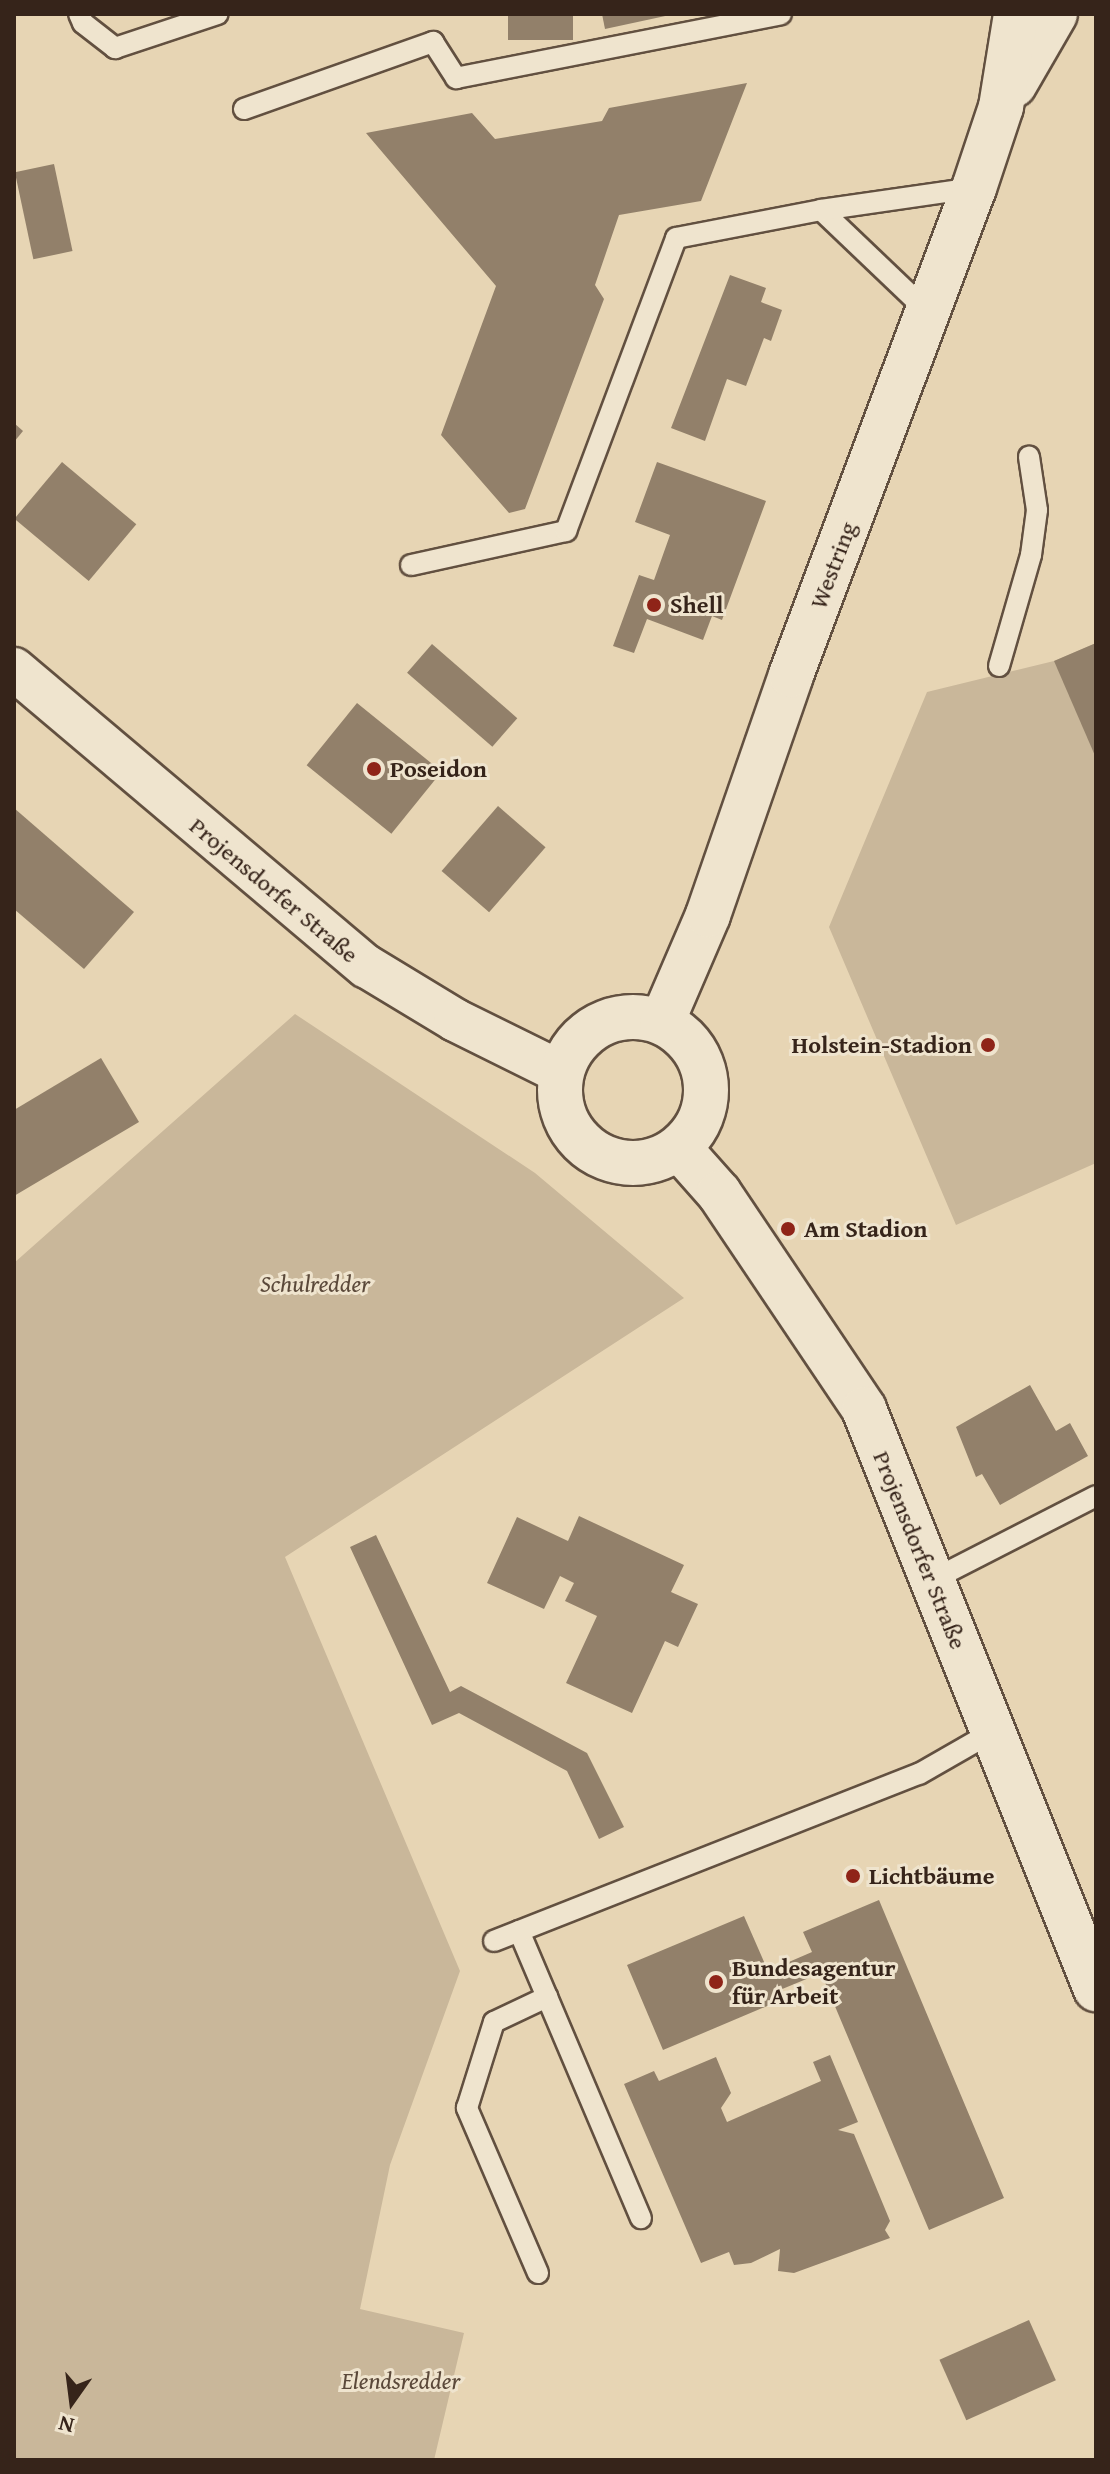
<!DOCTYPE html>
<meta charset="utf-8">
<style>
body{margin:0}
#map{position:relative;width:1110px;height:2474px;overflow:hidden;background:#e7d5b4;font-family:"Gentium Book Plus",serif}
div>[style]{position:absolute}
.green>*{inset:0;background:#c9b79a}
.building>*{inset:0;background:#92806a;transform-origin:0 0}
.roads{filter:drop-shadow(2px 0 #625040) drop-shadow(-2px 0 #625040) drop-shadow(0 2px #625040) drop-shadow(0 -2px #625040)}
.lane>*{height:20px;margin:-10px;padding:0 10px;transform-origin:10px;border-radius:10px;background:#efe4ce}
.street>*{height:42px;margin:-21px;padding:0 21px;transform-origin:21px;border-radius:21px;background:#efe4ce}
.secondary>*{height:44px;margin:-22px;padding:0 22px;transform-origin:22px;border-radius:22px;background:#efe4ce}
.secondary>.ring{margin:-22px;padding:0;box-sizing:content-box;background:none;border:44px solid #efe4ce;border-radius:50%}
.dots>*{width:22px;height:22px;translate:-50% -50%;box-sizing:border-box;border:4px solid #efe4ce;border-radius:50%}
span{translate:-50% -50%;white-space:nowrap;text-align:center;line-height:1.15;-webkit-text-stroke:6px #efe4ce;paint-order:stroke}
.street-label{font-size:24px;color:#36241a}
.poi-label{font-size:24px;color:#36241a;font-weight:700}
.left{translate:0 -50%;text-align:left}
.right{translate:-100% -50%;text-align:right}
.park-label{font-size:24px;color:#5b493a;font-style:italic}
.frame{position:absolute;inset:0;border:16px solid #36241a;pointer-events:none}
.north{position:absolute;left:32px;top:2362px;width:80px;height:80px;-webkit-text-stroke:6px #efe4ce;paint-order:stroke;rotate:194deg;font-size:22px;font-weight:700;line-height:32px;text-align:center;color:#36241a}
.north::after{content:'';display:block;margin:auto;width:28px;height:36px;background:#36241a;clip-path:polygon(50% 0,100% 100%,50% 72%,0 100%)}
</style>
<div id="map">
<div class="green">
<div style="clip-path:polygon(1096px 643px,1096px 1163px,956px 1225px,829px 927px,927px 692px,1054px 661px)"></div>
<div style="clip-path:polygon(295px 1014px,535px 1173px,684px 1298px,285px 1557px,460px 1971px,390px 2165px,360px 2309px,464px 2333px,434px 2460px,14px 2460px,14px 1263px)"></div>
</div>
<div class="building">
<div style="left:508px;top:14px;width:65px;height:26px"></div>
<div style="clip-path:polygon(602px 14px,670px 14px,670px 15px,605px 29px)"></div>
<div style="clip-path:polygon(747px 83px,701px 201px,619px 215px,595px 285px,604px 299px,525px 509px,509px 513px,441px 435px,496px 286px,366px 133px,472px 113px,495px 139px,602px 121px,609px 108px)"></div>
<div style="left:54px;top:164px;width:89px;height:40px;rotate:78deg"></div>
<div style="clip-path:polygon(730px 275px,766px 288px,761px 302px,782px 310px,771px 341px,764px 338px,746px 386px,727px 379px,705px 441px,671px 428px)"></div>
<div style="clip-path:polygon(14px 423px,23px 431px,14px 442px)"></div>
<div style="left:62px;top:462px;width:97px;height:74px;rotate:40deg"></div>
<div style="clip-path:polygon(657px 462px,766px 501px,722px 620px,712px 616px,703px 640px,647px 619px,634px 653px,613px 646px,639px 575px,654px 580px,670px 535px,635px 522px)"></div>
<div style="clip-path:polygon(1096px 643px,1096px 758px,1054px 661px)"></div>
<div style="left:432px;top:644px;width:113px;height:38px;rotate:41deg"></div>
<div style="left:357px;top:703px;width:109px;height:80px;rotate:39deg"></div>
<div style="left:498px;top:806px;width:63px;height:86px;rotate:41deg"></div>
<div style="clip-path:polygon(14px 808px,134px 912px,84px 969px,14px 909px)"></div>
<div style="clip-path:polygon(101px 1058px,139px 1122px,14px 1196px,14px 1110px)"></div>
<div style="clip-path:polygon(1030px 1385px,1056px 1431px,1070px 1423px,1088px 1456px,1000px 1505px,982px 1474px,976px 1477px,956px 1427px)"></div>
<div style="clip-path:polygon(579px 1516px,684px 1565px,671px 1592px,698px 1604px,678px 1647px,665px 1641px,632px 1713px,566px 1683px,597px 1616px,565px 1601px,574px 1583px,560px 1576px,544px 1609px,487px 1583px,517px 1517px,568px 1541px)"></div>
<div style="clip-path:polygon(376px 1535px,450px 1692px,461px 1686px,587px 1753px,624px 1827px,599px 1839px,567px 1771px,459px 1713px,432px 1725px,350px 1547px)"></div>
<div style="clip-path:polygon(879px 1900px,1004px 2198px,929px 2230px,821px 1973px,775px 1992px,779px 2001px,663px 2050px,627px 1965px,744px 1916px,768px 1971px,812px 1952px,803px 1932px)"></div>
<div style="clip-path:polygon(830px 2055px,858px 2122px,838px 2130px,854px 2134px,890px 2221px,885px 2230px,890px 2238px,794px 2273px,778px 2271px,780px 2249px,751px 2263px,734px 2265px,729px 2252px,701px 2263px,624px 2084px,654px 2071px,659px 2081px,716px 2057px,731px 2093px,721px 2108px,727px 2122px,821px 2081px,813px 2062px)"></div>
<div style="left:1029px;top:2320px;width:66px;height:98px;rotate:66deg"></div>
</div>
<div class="roads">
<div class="lane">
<div style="left:79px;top:14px;width:10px;rotate:66deg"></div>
<div style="left:83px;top:23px;width:41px;rotate:38deg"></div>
<div style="left:115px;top:48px;width:108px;rotate:-18.3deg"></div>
<div style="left:244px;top:109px;width:201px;rotate:-19.5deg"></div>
<div style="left:433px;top:42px;width:43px;rotate:57.4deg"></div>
<div style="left:456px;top:78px;width:331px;rotate:-11.1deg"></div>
<div style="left:821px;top:210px;width:149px;rotate:43.6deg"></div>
<div style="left:411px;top:565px;width:159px;rotate:-12.4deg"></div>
<div style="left:566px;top:531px;width:313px;rotate:-69.4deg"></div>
<div style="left:676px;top:238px;width:148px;rotate:-10.9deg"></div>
<div style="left:821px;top:210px;width:155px;rotate:-8.2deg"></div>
<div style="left:999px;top:666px;width:116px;rotate:-73.9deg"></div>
<div style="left:1031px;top:555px;width:45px;rotate:-82.4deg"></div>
<div style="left:1037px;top:510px;width:54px;rotate:-98.6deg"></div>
<div style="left:932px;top:1580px;width:184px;rotate:-27.1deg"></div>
<div style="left:519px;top:1931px;width:312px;rotate:67deg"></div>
<div style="left:494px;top:1941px;width:457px;rotate:-21.5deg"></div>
<div style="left:919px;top:1774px;width:86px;rotate:-29.8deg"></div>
<div style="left:538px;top:2273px;width:180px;rotate:-113.3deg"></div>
<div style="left:467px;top:2108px;width:90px;rotate:-72.6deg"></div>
<div style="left:494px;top:2022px;width:59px;rotate:-25.3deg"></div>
</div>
<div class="street">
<div style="left:14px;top:669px;width:461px;rotate:40.2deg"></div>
<div style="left:366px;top:966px;width:104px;rotate:31.2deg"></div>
<div style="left:455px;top:1020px;width:117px;rotate:26.3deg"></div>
</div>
<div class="secondary">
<div style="left:1014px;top:85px;width:82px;rotate:-60deg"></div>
<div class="ring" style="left:560px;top:1017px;width:102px;height:102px"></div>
<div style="left:662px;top:1022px;width:116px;rotate:-66.7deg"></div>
<div style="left:708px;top:915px;width:254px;rotate:-70.9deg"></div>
<div style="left:791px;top:675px;width:520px;rotate:-69.41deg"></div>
<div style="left:974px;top:188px;width:85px;rotate:-71.6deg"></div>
<div style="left:1001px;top:107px;width:94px;rotate:-80.8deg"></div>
<div style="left:679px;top:1148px;width:60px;rotate:48.4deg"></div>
<div style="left:719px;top:1193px;width:260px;rotate:56.1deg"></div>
<div style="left:864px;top:1409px;width:625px;rotate:68.2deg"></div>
</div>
</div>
<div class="dots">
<div style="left:654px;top:605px;background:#8f2418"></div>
<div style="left:374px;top:769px;background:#8f2418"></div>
<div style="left:988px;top:1045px;background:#8f2418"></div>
<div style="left:788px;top:1229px;background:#8f2418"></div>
<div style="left:853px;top:1876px;background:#8f2418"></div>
<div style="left:716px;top:1982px;background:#8f2418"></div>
</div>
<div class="street-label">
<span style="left:833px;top:565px;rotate:-69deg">Westring</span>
<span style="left:274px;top:890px;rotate:40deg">Projensdorfer Straße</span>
<span style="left:920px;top:1550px;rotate:68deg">Projensdorfer Straße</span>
</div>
<div class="poi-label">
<span class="left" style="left:670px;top:605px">Shell</span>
<span class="left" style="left:390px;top:769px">Poseidon</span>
<span class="right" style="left:972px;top:1045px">Holstein-Stadion</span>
<span class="left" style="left:804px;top:1229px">Am Stadion</span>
<span class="left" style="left:869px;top:1876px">Lichtbäume</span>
<span class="left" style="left:732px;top:1982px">Bundesagentur<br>für Arbeit</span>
</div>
<div class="park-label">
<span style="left:315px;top:1284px">Schulredder</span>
<span style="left:401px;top:2381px">Elendsredder</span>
</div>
<div class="frame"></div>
<div class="north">N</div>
</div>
